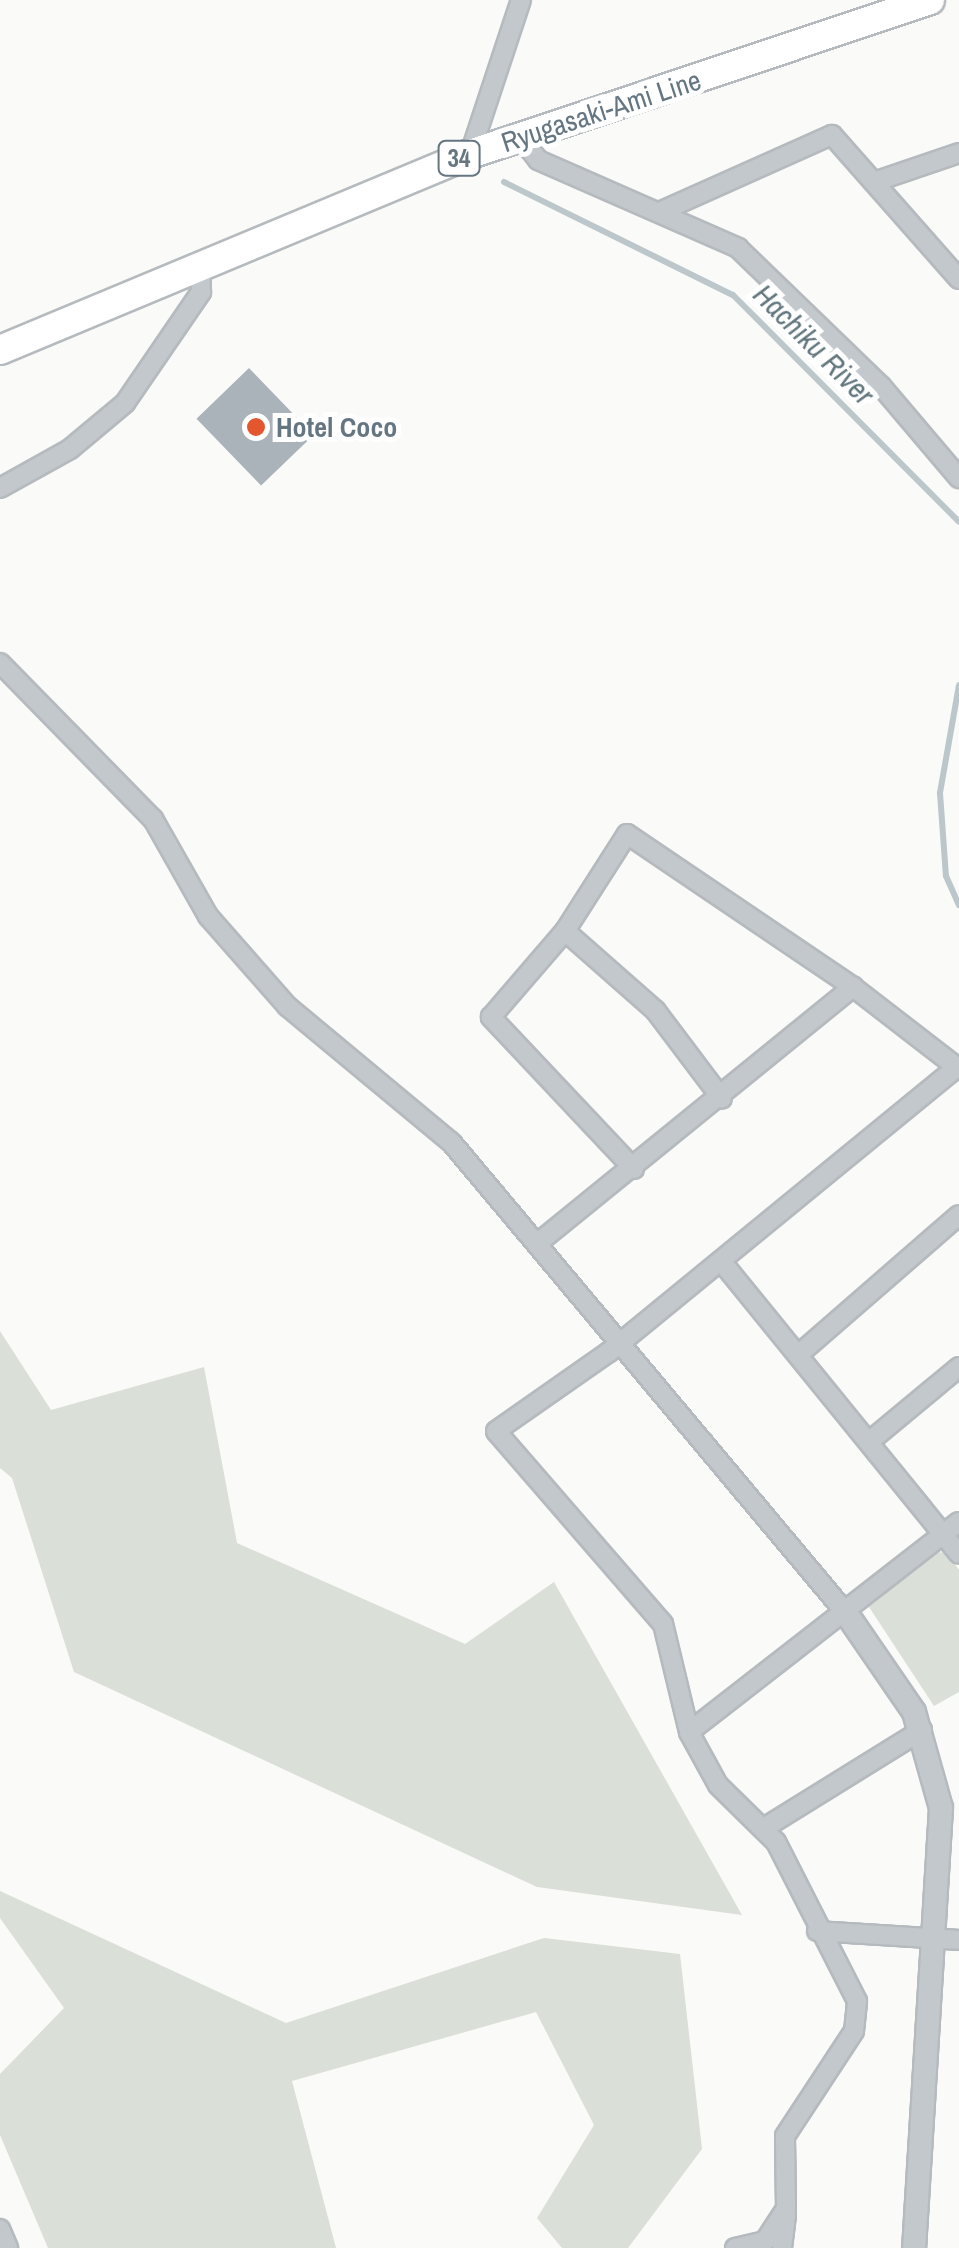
<!DOCTYPE html>
<style>
body{margin:0}
#map{position:relative;width:959px;height:2248px;overflow:hidden;background:#fafaf8;font-family:"Archivo Narrow",sans-serif}
div>[style]{position:absolute}
.green>*{inset:0;background:#dadfd7}
.stream>*{height:6px;margin:-3px;padding:0 3px;transform-origin:3px;border-radius:3px;background:#bbc7cb}
.building>*{inset:0;background:#aab3b9;transform-origin:0 0}
.roads{filter:drop-shadow(2px 0 #b5babe) drop-shadow(-2px 0 #b5babe) drop-shadow(0 2px #b5babe) drop-shadow(0 -2px #b5babe)}
.minor>*{height:18px;margin:-9px;padding:0 9px;transform-origin:9px;border-radius:9px;background:#c3c8cc}
.tertiary>*{height:22px;margin:-11px;padding:0 11px;transform-origin:11px;border-radius:11px;background:#c3c8cc}
.primary>*{height:28px;margin:-14px;padding:0 14px;transform-origin:14px;border-radius:14px;background:#fff}
.dots>*{width:28px;height:28px;translate:-50% -50%;box-sizing:border-box;border:5px solid #fff;border-radius:50%}
span{translate:-50% -50%;white-space:nowrap;text-align:center;line-height:1.15;-webkit-text-stroke:10px #fff;paint-order:stroke}
.shield-label span{padding:2px 8px;background:#fff;border:2px solid;border-radius:8px;-webkit-text-stroke-width:0}
.shield-label{font-size:25px;color:#657683;font-weight:700}
.street-label{font-size:28px;color:#657683}
.poi-label{font-size:28px;color:#657683;font-weight:700}
.left{translate:0 -50%;text-align:left}
.water-label{font-size:30px;color:#60757c;font-style:italic}
</style>
<div id="map">
<div class="green">
<div style="clip-path:polygon(0 1331px,51px 1410px,204px 1367px,237px 1543px,465px 1644px,554px 1582px,742px 1915px,537px 1887px,74px 1672px,12px 1478px,0 1468px)"></div>
<div style="clip-path:polygon(935px 1552px,947px 1553px,959px 1570px,959px 1692px,934px 1706px,869px 1607px)"></div>
<div style="clip-path:polygon(0 1891px,286px 2023px,544px 1938px,680px 1954px,702px 2149px,628px 2248px,562px 2248px,537px 2218px,594px 2125px,536px 2012px,292px 2081px,336px 2248px,48px 2248px,0 2135px,0 2074px,64px 2008px,0 1918px)"></div>
</div>
<div class="stream">
<div style="left:504px;top:182px;width:255px;rotate:26.3deg"></div>
<div style="left:733px;top:295px;width:320px;rotate:45.1deg"></div>
<div style="left:959px;top:685px;width:110px;rotate:100deg"></div>
<div style="left:940px;top:793px;width:83px;rotate:85.9deg"></div>
<div style="left:946px;top:876px;width:32px;rotate:66deg"></div>
</div>
<div class="building">
<div style="left:249px;top:368px;width:93px;height:73px;rotate:46deg"></div>
</div>
<div class="roads">
<div class="minor">
<div style="left:521px;top:138px;width:28px;rotate:52deg"></div>
<div style="left:538px;top:160px;width:219px;rotate:23.7deg"></div>
<div style="left:738px;top:248px;width:199px;rotate:44deg"></div>
<div style="left:881px;top:386px;width:121px;rotate:49.7deg"></div>
<div style="left:470px;top:154px;width:162px;rotate:-71.7deg"></div>
<div style="left:874px;top:182px;width:90px;rotate:-18.8deg"></div>
<div style="left:664px;top:210px;width:184px;rotate:-24.1deg"></div>
<div style="left:832px;top:135px;width:192px;rotate:48.6deg"></div>
<div style="left:0;top:488px;width:80px;rotate:-29.1deg"></div>
<div style="left:70px;top:449px;width:72px;rotate:-39.9deg"></div>
<div style="left:125px;top:403px;width:135px;rotate:-55.6deg"></div>
<div style="left:201px;top:292px;width:26px;rotate:-92deg"></div>
<div style="left:0;top:663px;width:219px;rotate:45.6deg"></div>
<div style="left:153px;top:819px;width:112px;rotate:60.4deg"></div>
<div style="left:208px;top:916px;width:120px;rotate:48.7deg"></div>
<div style="left:287px;top:1006px;width:213px;rotate:39.7deg"></div>
<div style="left:451px;top:1142px;width:615px;rotate:50.02deg"></div>
<div style="left:565px;top:931px;width:120px;rotate:41.3deg"></div>
<div style="left:655px;top:1010px;width:111px;rotate:53deg"></div>
<div style="left:634px;top:1169px;width:209px;rotate:-133.3deg"></div>
<div style="left:491px;top:1017px;width:113px;rotate:-49.3deg"></div>
<div style="left:565px;top:931px;width:115px;rotate:-57.4deg"></div>
<div style="left:627px;top:834px;width:273px;rotate:34.1deg"></div>
<div style="left:853px;top:987px;width:134px;rotate:37.7deg"></div>
<div style="left:539px;top:1242px;width:405px;rotate:-39.1deg"></div>
<div style="left:721px;top:1261px;width:377px;rotate:50.9deg"></div>
<div style="left:798px;top:1355px;width:213px;rotate:-41deg"></div>
<div style="left:870px;top:1441px;width:116px;rotate:-39.7deg"></div>
<div style="left:689px;top:1732px;width:342px;rotate:-37.9deg"></div>
<div style="left:764px;top:1828px;width:186px;rotate:-31.8deg"></div>
<div style="left:817px;top:1931px;width:142px;rotate:3.6deg"></div>
<div style="left:0;top:2229px;width:21px;rotate:67deg"></div>
<div style="left:735px;top:2248px;width:31px;rotate:-13deg"></div>
<div style="left:765px;top:2241px;width:38px;rotate:-57deg"></div>
<div style="left:786px;top:2209px;width:73px;rotate:-90.8deg"></div>
<div style="left:785px;top:2136px;width:126px;rotate:-56.7deg"></div>
<div style="left:854px;top:2031px;width:30px;rotate:-84deg"></div>
<div style="left:857px;top:2001px;width:178px;rotate:-117deg"></div>
<div style="left:776px;top:1842px;width:81px;rotate:-135.5deg"></div>
<div style="left:718px;top:1785px;width:60px;rotate:-118.7deg"></div>
<div style="left:689px;top:1732px;width:111px;rotate:-103.5deg"></div>
<div style="left:663px;top:1624px;width:255px;rotate:-130.9deg"></div>
<div style="left:496px;top:1431px;width:138px;rotate:-35deg"></div>
<div style="left:609px;top:1352px;width:450px;rotate:-39.3deg"></div>
<div style="left:782px;top:2248px;width:33px;rotate:-83deg"></div>
</div>
<div class="tertiary">
<div style="left:846px;top:1613px;width:120px;rotate:55.5deg"></div>
<div style="left:914px;top:1712px;width:100px;rotate:74.3deg"></div>
<div style="left:941px;top:1808px;width:441px;rotate:93.5deg"></div>
</div>
<div class="primary">
<div style="left:0;top:350px;width:509px;rotate:-22.64deg"></div>
<div style="left:470px;top:154px;width:485px;rotate:-18.5deg"></div>
</div>
</div>
<div class="dots">
<div style="left:256px;top:427px;background:#e4572e"></div>
</div>
<div class="shield-label">
<span style="left:459px;top:158px">34</span>
</div>
<div class="street-label">
<span style="left:601px;top:111px;rotate:-18deg">Ryugasaki-Ami Line</span>
</div>
<div class="poi-label">
<span class="left" style="left:276px;top:427px">Hotel Coco</span>
</div>
<div class="water-label">
<span style="left:814px;top:344px;rotate:45deg">Hachiku River</span>
</div>
</div>
